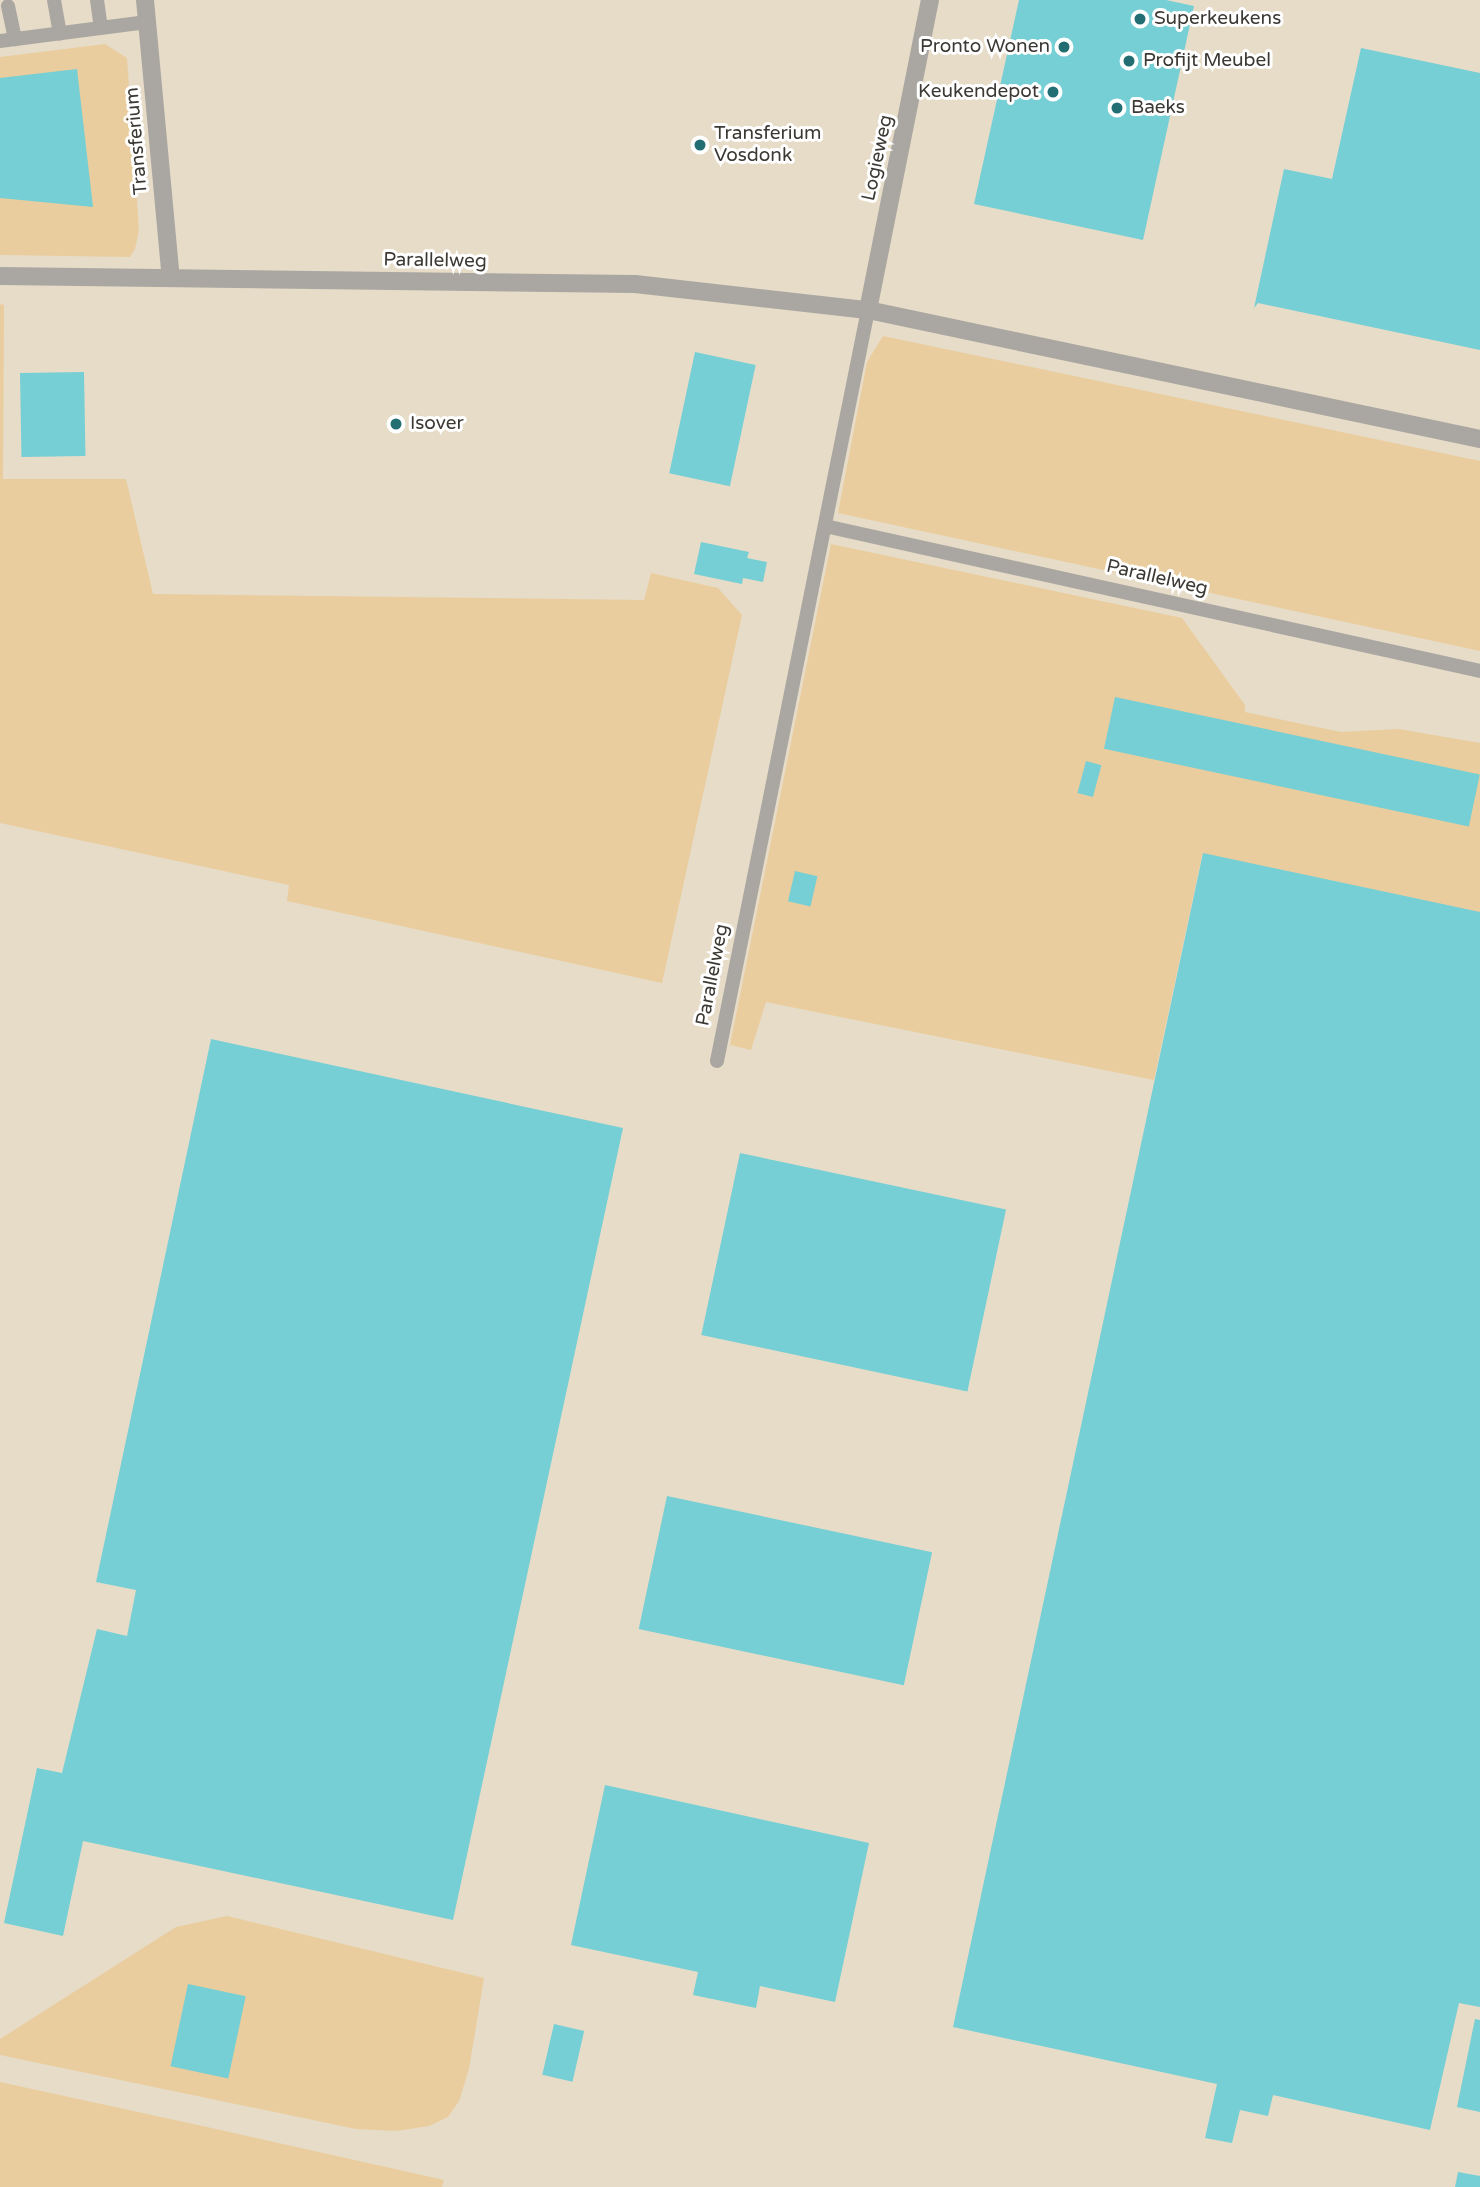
<!DOCTYPE html>
<style>
body{margin:0}
#map{position:relative;width:1480px;height:2187px;overflow:hidden;background:#f0e8db;font-family:"Varela Round",sans-serif}
div>[style]{position:absolute}
.built>*{inset:0;background:#e7dcc8;transform-origin:0 0}
.green>*{inset:0;background:#e9cd9e}
.building>*{inset:0;background:#75cfd5;transform-origin:0 0}
.lane>*{height:14px;margin:-7px;padding:0 7px;transform-origin:7px;border-radius:7px;background:#aaa7a2}
.street>*{height:18px;margin:-9px;padding:0 9px;transform-origin:9px;border-radius:9px;background:#aaa7a2}
.dots>*{width:19px;height:19px;translate:-50% -50%;box-sizing:border-box;border:4px solid #fff;border-radius:50%}
span{translate:-50% -50%;white-space:nowrap;text-align:center;line-height:1.15;-webkit-text-stroke:6px #fff;paint-order:stroke}
.poi-label{font-size:19px;color:#3c3934}
.left{translate:0 -50%;text-align:left}
.right{translate:-100% -50%;text-align:right}
.street-label{font-size:19px;color:#3c3934}
</style>
<div id="map">
<div class="built">
<div style="left:0;top:0;width:1480px;height:2187px"></div>
</div>
<div class="green">
<div style="clip-path:polygon(105px 44px,127px 58px,139px 230px,135px 249px,130px 257px,0 255px,0 57px)"></div>
<div style="clip-path:polygon(0 304px,4px 305px,3px 479px,126px 479px,153px 594px,644px 600px,651px 573px,718px 588px,742px 615px,662px 983px,287px 901px,289px 885px,0 823px)"></div>
<div style="clip-path:polygon(883px 336px,1480px 461px,1480px 651px,838px 513px,867px 362px)"></div>
<div style="clip-path:polygon(831px 544px,1182px 618px,1245px 705px,1245px 712px,1341px 732px,1399px 729px,1480px 743px,1480px 913px,1202px 856px,1154px 1080px,766px 1002px,751px 1050px,730px 1045px)"></div>
<div style="clip-path:polygon(227px 1916px,484px 1978px,469px 2069px,459px 2101px,448px 2117px,429px 2126px,396px 2131px,356px 2129px,0 2055px,0 2039px,176px 1927px)"></div>
<div style="clip-path:polygon(0 2082px,207px 2127px,444px 2180px,442px 2187px,0 2187px)"></div>
</div>
<div class="building">
<div style="clip-path:polygon(1019px 0,1166px 0,1194px 6px,1143px 240px,974px 204px)"></div>
<div style="clip-path:polygon(1361px 48px,1480px 73px,1480px 350px,1258px 303px,1254px 308px,1284px 169px,1332px 179px)"></div>
<div style="clip-path:polygon(77px 69px,93px 207px,0 198px,0 78px)"></div>
<div style="left:695px;top:352px;width:62px;height:124px;rotate:12deg"></div>
<div style="left:84px;top:372px;width:84px;height:64px;rotate:89deg"></div>
<div style="clip-path:polygon(701px 542px,749px 552px,747px 558px,767px 562px,763px 582px,743px 578px,742px 584px,694px 574px)"></div>
<div style="left:1115px;top:697px;width:373px;height:53px;rotate:12deg"></div>
<div style="left:1086px;top:761px;width:16px;height:33px;rotate:15deg"></div>
<div style="clip-path:polygon(1203px 853px,1480px 912px,1480px 2007px,1459px 2003px,1430px 2130px,1273px 2095px,1268px 2116px,1240px 2110px,1232px 2143px,1205px 2138px,1217px 2084px,953px 2027px)"></div>
<div style="left:795px;top:871px;width:23px;height:31px;rotate:13deg"></div>
<div style="clip-path:polygon(211px 1039px,623px 1128px,453px 1920px,83px 1841px,63px 1936px,4px 1923px,37px 1768px,62px 1773px,97px 1629px,127px 1636px,136px 1590px,96px 1582px)"></div>
<div style="left:740px;top:1153px;width:272px;height:186px;rotate:12deg"></div>
<div style="left:667px;top:1496px;width:271px;height:136px;rotate:12deg"></div>
<div style="clip-path:polygon(605px 1785px,869px 1843px,835px 2002px,760px 1986px,756px 2008px,693px 1995px,698px 1972px,571px 1945px)"></div>
<div style="left:188px;top:1984px;width:59px;height:84px;rotate:12deg"></div>
<div style="clip-path:polygon(1475px 2019px,1480px 2020px,1480px 2112px,1457px 2107px)"></div>
<div style="left:554px;top:2024px;width:31px;height:52px;rotate:13deg"></div>
<div style="clip-path:polygon(1458px 2172px,1480px 2176px,1480px 2187px,1455px 2187px)"></div>
</div>
<div class="lane">
<div style="left:54px;top:0;width:34px;rotate:80deg"></div>
<div style="left:97px;top:0;width:28px;rotate:82deg"></div>
<div style="left:8px;top:6px;width:34px;rotate:78deg"></div>
<div style="left:0;top:41px;width:148px;rotate:-7.4deg"></div>
<div style="left:825px;top:526px;width:671px;rotate:12.48deg"></div>
<div style="left:717px;top:1061px;width:766px;rotate:-78.63deg"></div>
</div>
<div class="street">
<div style="left:145px;top:0;width:279px;rotate:84.7deg"></div>
<div style="left:0;top:276px;width:635px;rotate:0.72deg"></div>
<div style="left:635px;top:284px;width:234px;rotate:6.4deg"></div>
<div style="left:868px;top:310px;width:625px;rotate:11.9deg"></div>
<div style="left:868px;top:310px;width:316px;rotate:-78.7deg"></div>
</div>
<div class="dots">
<div style="left:1140px;top:19px;background:#236e73"></div>
<div style="left:1064px;top:47px;background:#236e73"></div>
<div style="left:1129px;top:61px;background:#236e73"></div>
<div style="left:1053px;top:92px;background:#236e73"></div>
<div style="left:1117px;top:108px;background:#236e73"></div>
<div style="left:700px;top:145px;background:#236e73"></div>
<div style="left:396px;top:424px;background:#236e73"></div>
</div>
<div class="poi-label">
<span class="left" style="left:1154px;top:19px">Superkeukens</span>
<span class="right" style="left:1050px;top:47px">Pronto Wonen</span>
<span class="left" style="left:1143px;top:61px">Profijt Meubel</span>
<span class="right" style="left:1039px;top:92px">Keukendepot</span>
<span class="left" style="left:1131px;top:108px">Baeks</span>
<span class="left" style="left:714px;top:145px">Transferium<br>Vosdonk</span>
<span class="left" style="left:410px;top:424px">Isover</span>
</div>
<div class="street-label">
<span style="left:137px;top:141px;rotate:-95deg">Transferium</span>
<span style="left:878px;top:158px;rotate:-78deg">Logieweg</span>
<span style="left:435px;top:261px;rotate:1deg">Parallelweg</span>
<span style="left:1157px;top:578px;rotate:13deg">Parallelweg</span>
<span style="left:713px;top:975px;rotate:-79deg">Parallelweg</span>
</div>
</div>
